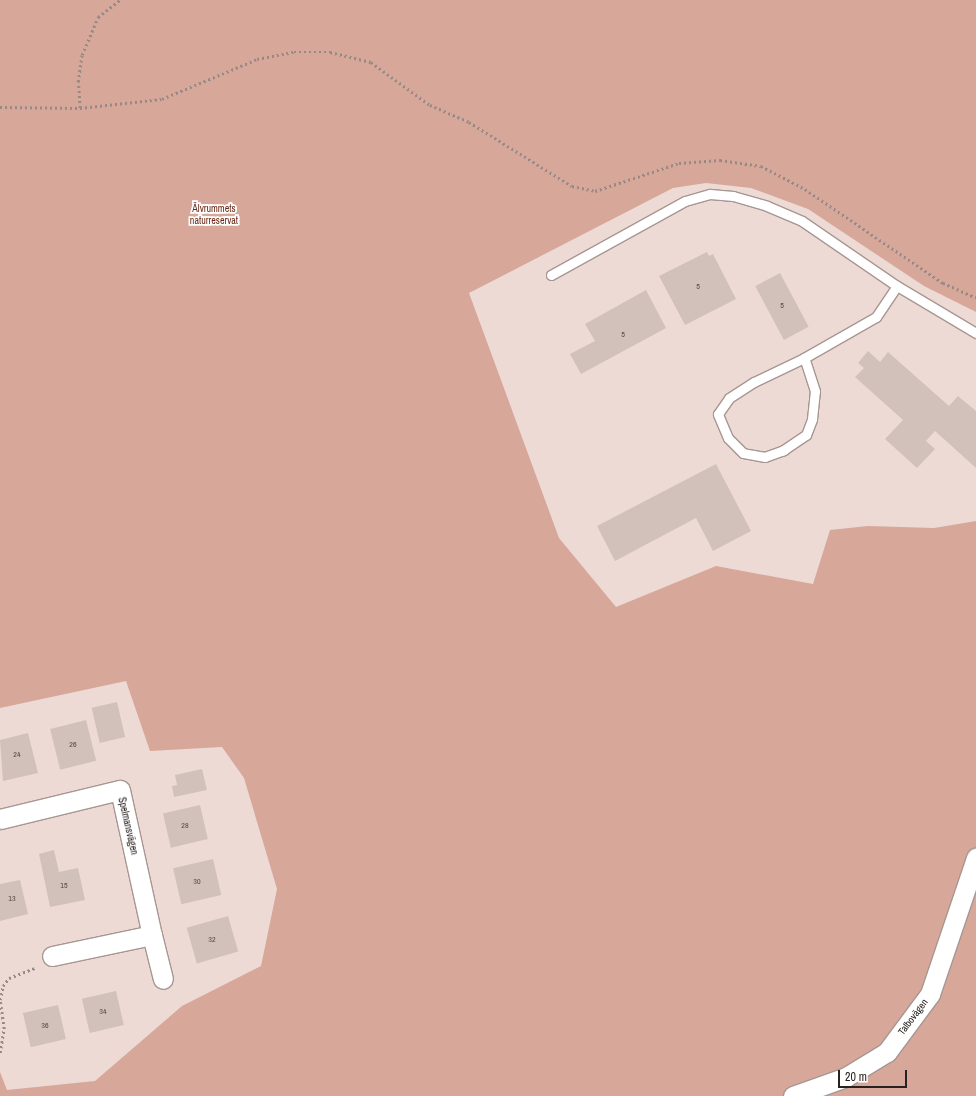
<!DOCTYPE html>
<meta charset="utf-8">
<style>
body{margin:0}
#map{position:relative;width:976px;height:1096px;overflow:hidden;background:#eddad5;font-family:"Archivo Narrow",sans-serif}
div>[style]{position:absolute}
.green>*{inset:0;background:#d7a79a}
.building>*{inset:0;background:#d2c0bb;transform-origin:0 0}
.path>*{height:2.5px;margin-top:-1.25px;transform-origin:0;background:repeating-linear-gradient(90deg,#978986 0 2px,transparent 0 5px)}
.roads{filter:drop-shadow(1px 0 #a79691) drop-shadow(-1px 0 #a79691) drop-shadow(0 1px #a79691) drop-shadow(0 -1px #a79691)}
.lane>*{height:9px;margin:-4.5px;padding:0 4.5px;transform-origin:4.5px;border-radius:4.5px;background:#fff}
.street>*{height:19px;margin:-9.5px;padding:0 9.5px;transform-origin:9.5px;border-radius:9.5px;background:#fff}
span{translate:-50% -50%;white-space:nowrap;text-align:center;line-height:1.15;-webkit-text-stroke:3.5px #fff;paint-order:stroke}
.number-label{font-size:8px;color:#524946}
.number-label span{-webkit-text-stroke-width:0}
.park-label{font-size:10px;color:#692817}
.street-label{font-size:10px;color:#28211f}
.scale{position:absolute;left:838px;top:1070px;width:69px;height:18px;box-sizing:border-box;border:2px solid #28211f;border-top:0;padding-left:5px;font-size:12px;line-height:14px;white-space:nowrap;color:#28211f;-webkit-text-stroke:3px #fff;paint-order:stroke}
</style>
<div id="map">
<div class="green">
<div style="clip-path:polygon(0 0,976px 0,976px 312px,924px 286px,808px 209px,751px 188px,706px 183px,673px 188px,469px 293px,559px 538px,616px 607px,716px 566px,813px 584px,830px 530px,868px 526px,934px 528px,976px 521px,976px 1096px,0 1096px,0 1072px,7px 1090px,95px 1081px,182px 1006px,261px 966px,277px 889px,244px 778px,222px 747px,150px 751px,126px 681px,0 708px)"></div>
</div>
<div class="building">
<div style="clip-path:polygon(707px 252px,709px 256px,713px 254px,736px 299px,685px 325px,659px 276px)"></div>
<div style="left:780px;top:273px;width:61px;height:28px;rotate:62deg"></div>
<div style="clip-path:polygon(646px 290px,666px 328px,581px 374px,570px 354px,595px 341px,585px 324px)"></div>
<div style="clip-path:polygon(868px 351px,880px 362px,888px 352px,949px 406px,958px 396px,976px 411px,976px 468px,935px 431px,926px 441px,935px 449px,917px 468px,885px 439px,903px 420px,855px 377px,864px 368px,858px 363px)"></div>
<div style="clip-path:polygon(716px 464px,751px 531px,713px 551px,696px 518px,615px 561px,597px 526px)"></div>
<div style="left:117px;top:702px;width:36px;height:26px;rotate:77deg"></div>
<div style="left:86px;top:720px;width:42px;height:37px;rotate:76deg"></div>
<div style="clip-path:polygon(28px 733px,38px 773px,3px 781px,0 740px)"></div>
<div style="clip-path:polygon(202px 769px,207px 790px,174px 797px,172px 786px,177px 785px,175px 775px)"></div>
<div style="left:200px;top:805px;width:35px;height:38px;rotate:77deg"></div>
<div style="clip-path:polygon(54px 850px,59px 872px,78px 868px,85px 900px,50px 907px,39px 854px)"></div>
<div style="left:213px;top:859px;width:37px;height:41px;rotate:77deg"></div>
<div style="clip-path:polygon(20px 880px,28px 914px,0 921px,0 884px)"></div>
<div style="left:228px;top:916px;width:37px;height:43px;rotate:74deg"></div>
<div style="left:116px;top:991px;width:35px;height:35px;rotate:77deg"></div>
<div style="left:58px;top:1005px;width:35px;height:36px;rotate:77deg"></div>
</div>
<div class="path">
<div style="left:0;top:107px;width:80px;rotate:0.7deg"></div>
<div style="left:80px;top:108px;width:82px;rotate:-6.3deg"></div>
<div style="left:162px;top:99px;width:103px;rotate:-22.8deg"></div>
<div style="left:257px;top:59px;width:38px;rotate:-11deg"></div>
<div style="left:294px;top:52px;width:36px"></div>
<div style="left:330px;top:52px;width:42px;rotate:13.7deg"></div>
<div style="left:371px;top:62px;width:73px;rotate:36.1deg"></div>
<div style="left:430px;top:105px;width:43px;rotate:23.6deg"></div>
<div style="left:469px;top:122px;width:121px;rotate:31.9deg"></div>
<div style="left:572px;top:186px;width:24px;rotate:12deg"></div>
<div style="left:595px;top:191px;width:89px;rotate:-18.4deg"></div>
<div style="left:679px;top:163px;width:41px;rotate:-4.2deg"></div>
<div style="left:720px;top:160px;width:41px;rotate:8.3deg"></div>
<div style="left:761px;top:166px;width:50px;rotate:27.6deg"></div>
<div style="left:805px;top:189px;width:167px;rotate:34.3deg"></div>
<div style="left:943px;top:283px;width:36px;rotate:24deg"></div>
<div style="left:80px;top:108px;width:26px;rotate:-94deg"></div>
<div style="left:78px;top:82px;width:27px;rotate:-82deg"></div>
<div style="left:82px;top:55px;width:41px;rotate:-67.2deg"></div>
<div style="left:98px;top:17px;width:28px;rotate:-38deg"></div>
<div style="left:0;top:1053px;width:24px;rotate:-81deg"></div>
<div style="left:4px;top:1029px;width:29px;rotate:-98deg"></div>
<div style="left:0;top:1000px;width:14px;rotate:-78deg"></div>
<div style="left:3px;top:986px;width:10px;rotate:-53deg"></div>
<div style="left:9px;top:978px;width:28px;rotate:-21deg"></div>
</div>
<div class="roads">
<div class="lane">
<div style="left:551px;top:275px;width:153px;rotate:-28.9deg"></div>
<div style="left:685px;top:201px;width:26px;rotate:-16deg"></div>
<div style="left:710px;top:194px;width:23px;rotate:5deg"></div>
<div style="left:733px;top:196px;width:35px;rotate:16deg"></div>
<div style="left:767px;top:206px;width:38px;rotate:23deg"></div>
<div style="left:802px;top:221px;width:115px;rotate:34.4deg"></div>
<div style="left:897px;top:286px;width:92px;rotate:30.7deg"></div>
<div style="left:784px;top:450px;width:20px;rotate:160deg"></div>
<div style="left:765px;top:457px;width:22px;rotate:-170deg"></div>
<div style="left:743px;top:453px;width:21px;rotate:-135deg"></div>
<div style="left:728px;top:438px;width:26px;rotate:-113deg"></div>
<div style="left:718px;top:414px;width:19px;rotate:-55deg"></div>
<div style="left:729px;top:398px;width:30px;rotate:-33deg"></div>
<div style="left:754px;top:382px;width:55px;rotate:-25.6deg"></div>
<div style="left:804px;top:358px;width:83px;rotate:-29.7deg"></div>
<div style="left:876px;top:317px;width:37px;rotate:-56deg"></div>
<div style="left:782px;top:451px;width:29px;rotate:-34deg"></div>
<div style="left:806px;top:435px;width:17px;rotate:-69deg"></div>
<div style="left:812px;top:419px;width:28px;rotate:-84deg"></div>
<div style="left:815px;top:391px;width:35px;rotate:-108deg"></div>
</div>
<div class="street">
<div style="left:0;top:819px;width:123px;rotate:-13.6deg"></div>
<div style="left:120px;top:790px;width:148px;rotate:77.6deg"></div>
<div style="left:152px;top:935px;width:102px;rotate:168.1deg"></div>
<div style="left:152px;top:935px;width:45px;rotate:76deg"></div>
<div style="left:793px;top:1096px;width:56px;rotate:-19.7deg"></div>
<div style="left:846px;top:1077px;width:48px;rotate:-31.4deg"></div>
<div style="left:887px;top:1052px;width:72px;rotate:-53.4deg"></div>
<div style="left:930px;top:994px;width:144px;rotate:-71.3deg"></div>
</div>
</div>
<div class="number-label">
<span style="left:698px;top:287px">5</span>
<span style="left:782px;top:306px">5</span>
<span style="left:623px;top:335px">5</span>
<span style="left:73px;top:745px">26</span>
<span style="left:17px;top:755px">24</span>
<span style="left:185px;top:826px">28</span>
<span style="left:197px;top:882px">30</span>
<span style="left:64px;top:886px">15</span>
<span style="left:12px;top:899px">13</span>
<span style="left:212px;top:940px">32</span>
<span style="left:103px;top:1012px">34</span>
<span style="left:45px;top:1026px">36</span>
</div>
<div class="park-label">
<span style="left:214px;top:214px">Älvrummets<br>naturreservat</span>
</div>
<div class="street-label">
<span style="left:128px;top:826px;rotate:77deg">Spelmansvägen</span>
<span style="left:913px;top:1017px;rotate:-53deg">Talbovägen</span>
</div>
<div class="scale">20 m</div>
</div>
